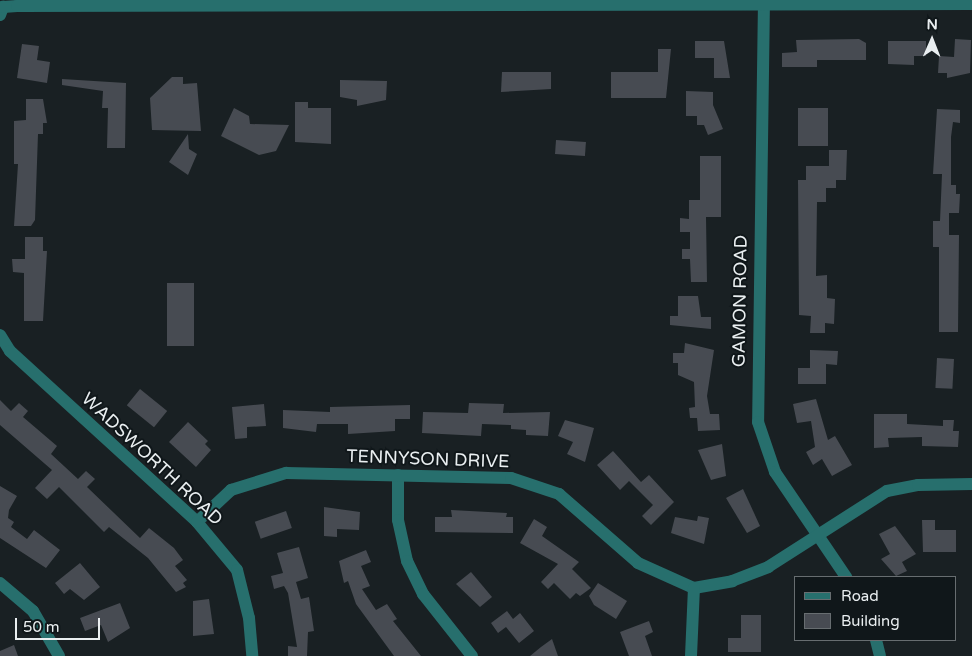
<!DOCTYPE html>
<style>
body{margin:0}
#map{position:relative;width:972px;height:656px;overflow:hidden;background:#192023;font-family:"Varela Round",sans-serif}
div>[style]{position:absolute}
.building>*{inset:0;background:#474b52;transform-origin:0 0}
.street>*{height:12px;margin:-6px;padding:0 6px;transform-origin:6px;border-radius:6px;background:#276f6d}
span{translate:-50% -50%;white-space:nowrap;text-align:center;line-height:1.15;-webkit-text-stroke:4px #10171a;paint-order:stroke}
.street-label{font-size:18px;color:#e9eef0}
.legend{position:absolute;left:794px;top:576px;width:162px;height:65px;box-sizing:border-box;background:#10171a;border:1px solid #676d70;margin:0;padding:6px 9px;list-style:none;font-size:15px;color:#e9eef0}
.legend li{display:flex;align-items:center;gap:10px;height:25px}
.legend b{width:25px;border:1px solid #676d70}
.north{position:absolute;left:907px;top:15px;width:50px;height:50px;-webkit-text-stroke:4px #10171a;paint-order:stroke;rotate:1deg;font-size:14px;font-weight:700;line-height:20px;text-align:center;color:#e9eef0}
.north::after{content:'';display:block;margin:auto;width:18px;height:22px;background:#e9eef0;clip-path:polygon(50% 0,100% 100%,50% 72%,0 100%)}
.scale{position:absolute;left:15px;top:618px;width:85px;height:22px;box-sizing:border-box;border:2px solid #e9eef0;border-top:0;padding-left:6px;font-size:15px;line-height:18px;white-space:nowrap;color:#e9eef0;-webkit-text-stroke:4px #10171a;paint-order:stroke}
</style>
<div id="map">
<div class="building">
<div style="clip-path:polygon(859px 39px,866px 43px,866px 60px,817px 60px,817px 67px,782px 67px,782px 53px,797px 52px,796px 40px)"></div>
<div style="clip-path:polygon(955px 39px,971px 40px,970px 73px,947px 78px,947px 73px,938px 73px,939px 56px,954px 57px)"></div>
<div style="clip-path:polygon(695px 41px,724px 41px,730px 78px,714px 78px,714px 58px,695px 58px)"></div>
<div style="clip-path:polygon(888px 41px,926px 41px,926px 56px,914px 56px,914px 65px,888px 64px)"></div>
<div style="clip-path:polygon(22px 44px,39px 46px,37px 60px,50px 62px,47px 83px,17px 78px)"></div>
<div style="clip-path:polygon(658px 49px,671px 49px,666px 98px,611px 98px,611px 72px,658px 72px)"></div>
<div style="clip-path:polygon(502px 72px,551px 72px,551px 89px,501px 92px)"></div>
<div style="clip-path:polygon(172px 77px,183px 77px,183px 84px,197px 83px,201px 131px,152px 130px,150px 98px)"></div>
<div style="clip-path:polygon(62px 79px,126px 83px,125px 148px,107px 148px,108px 108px,102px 108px,103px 91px,62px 85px)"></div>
<div style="clip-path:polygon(340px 80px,387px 81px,386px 100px,357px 106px,357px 100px,340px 97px)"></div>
<div style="clip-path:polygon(686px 91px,713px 92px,713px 105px,723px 129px,708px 135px,704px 125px,697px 125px,697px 116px,686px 116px)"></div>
<div style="clip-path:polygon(26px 99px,43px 99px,47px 123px,43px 123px,43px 134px,38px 134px,35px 220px,31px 226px,14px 226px,18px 164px,14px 164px,14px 121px,26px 120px)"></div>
<div style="clip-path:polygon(295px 102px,308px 102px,308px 108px,331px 108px,331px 144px,295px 142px)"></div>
<div style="clip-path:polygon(234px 108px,249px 116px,250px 124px,289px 125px,276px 151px,259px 155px,221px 136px)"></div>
<div style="left:798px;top:108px;width:30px;height:38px"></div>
<div style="clip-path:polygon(937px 109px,960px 110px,960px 123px,953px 122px,951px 137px,951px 185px,956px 185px,956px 194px,960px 194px,959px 213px,949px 213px,949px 235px,959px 235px,958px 332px,939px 332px,939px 247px,933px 247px,933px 221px,940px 221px,942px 174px,933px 174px)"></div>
<div style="clip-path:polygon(188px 134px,189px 149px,197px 154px,188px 175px,169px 162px)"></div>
<div style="left:556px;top:140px;width:30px;height:14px;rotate:4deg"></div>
<div style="clip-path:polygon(829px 150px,847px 150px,846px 180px,836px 180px,836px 188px,826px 188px,826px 202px,817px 202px,816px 276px,827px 275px,827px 298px,835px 299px,834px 324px,825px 323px,825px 333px,810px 333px,811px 316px,799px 315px,798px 180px,806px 180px,806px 166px,829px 166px)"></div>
<div style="clip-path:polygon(700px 156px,721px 156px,721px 217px,706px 217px,707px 282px,691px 282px,690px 259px,682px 259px,682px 249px,690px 249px,690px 232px,680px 232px,680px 218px,689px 219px,689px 200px,700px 200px)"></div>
<div style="clip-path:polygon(25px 237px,43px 237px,43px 251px,47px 251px,43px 321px,24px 321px,24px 273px,13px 272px,12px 259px,25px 259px)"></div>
<div style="left:167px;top:283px;width:27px;height:63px"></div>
<div style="clip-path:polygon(678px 296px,698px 296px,701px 317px,711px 317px,711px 329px,670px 325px,670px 316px,678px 316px)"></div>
<div style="clip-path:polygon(685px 343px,714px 350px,707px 396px,710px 414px,719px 414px,720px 430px,698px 431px,697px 418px,690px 418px,689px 408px,695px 407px,694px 382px,678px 375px,678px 363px,673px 363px,673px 353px,684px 353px)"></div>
<div style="clip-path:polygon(810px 350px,838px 351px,837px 365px,826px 364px,826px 384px,798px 384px,798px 368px,810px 368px)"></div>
<div style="left:937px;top:358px;width:17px;height:30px;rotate:3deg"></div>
<div style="left:140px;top:389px;width:35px;height:21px;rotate:39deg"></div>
<div style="clip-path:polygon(816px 399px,828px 440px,835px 436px,852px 465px,832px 476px,822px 459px,813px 465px,806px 452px,815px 447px,811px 421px,797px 423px,793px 404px)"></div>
<div style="clip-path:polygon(0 400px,11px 411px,19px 403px,28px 411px,23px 417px,57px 446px,51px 454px,78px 479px,86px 471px,95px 479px,87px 487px,140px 538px,149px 528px,174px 548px,183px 560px,175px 566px,187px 580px,183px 583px,186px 587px,176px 592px,148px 558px,109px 527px,104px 532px,59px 487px,47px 499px,35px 488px,52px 470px,0 425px)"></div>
<div style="clip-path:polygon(469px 403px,504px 404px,503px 413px,550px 412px,548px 436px,526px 435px,526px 430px,511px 429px,511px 425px,482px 424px,481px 436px,422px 433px,423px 412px,468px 413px)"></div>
<div style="clip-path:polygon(264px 404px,266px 426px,247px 427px,247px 438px,235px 439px,232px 407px)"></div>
<div style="clip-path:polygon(410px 405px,410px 419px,395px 419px,395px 431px,348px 434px,348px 424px,317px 424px,316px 432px,283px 428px,283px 410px,330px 412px,330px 407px)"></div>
<div style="clip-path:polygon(874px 414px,907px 414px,907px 424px,943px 426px,943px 420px,954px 420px,953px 431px,959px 431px,958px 447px,922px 446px,922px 437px,888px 438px,889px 447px,874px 448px)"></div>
<div style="clip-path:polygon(565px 420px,594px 428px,585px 462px,567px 454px,573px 442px,558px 436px)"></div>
<div style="clip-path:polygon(188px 422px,208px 441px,205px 444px,211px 450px,196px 467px,169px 442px)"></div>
<div style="clip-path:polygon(722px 444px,726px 476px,711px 480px,698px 450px)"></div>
<div style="clip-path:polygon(613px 451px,641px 482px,649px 475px,674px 502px,651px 525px,642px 516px,653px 505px,629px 481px,620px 490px,597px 465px)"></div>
<div style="clip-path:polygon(0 486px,17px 496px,9px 510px,8px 518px,14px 522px,11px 527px,27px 539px,34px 530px,60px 550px,46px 568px,0 538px)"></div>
<div style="clip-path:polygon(743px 489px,760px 526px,747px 533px,726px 498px)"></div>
<div style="clip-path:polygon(324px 507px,360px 512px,359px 530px,337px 529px,337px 537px,324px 536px)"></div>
<div style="clip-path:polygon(451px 510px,507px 513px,506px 517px,513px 517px,513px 533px,435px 532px,435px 517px,452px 517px)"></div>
<div style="left:286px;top:511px;width:18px;height:33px;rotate:71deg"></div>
<div style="clip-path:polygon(698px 516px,709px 518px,704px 544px,671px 533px,675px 517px,697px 521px)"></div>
<div style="clip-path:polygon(534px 519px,547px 527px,542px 536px,579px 562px,572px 569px,591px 588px,580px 596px,576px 593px,570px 599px,554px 583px,548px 589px,541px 582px,558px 564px,520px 543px)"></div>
<div style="clip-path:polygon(922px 520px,935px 520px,935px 530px,956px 530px,956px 552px,923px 552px)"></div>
<div style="clip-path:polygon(895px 526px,916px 554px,902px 562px,907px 571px,896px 576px,881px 559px,890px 554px,879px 534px)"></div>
<div style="clip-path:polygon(299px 547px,308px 578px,296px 582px,301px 599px,309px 597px,314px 631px,308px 632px,307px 656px,288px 656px,288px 646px,297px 647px,288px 593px,284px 586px,274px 589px,271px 576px,283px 573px,277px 553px)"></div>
<div style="clip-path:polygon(366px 550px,371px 562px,361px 566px,370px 586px,362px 589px,376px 610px,387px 604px,397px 619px,393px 621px,421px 656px,394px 656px,356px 604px,348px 581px,344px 583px,339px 561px)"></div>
<div style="clip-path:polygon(80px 563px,100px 587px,84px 600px,70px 589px,64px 594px,55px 583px)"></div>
<div style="clip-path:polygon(471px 572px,492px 597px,480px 607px,456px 584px)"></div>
<div style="clip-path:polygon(598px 583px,627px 601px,616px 619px,594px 605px,589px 596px)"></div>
<div style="clip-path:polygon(209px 599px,214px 634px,193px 636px,193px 601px)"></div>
<div style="clip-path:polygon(120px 603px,130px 628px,108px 642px,101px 625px,85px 631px,80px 618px)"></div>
<div style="clip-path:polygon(507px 611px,513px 619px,520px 613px,534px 631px,519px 643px,506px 627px,498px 633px,491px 623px)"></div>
<div style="clip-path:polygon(741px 615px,761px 615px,761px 652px,728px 652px,728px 638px,741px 638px)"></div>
<div style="clip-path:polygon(649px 621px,653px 632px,645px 636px,652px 656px,629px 656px,620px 632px)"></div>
<div style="clip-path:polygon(552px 639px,558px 656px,530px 656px,541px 647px)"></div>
<div style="clip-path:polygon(14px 645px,18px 656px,0 656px,0 651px)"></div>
</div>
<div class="street">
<div style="left:764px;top:0;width:422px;rotate:90.8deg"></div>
<div style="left:758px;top:422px;width:53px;rotate:71.2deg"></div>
<div style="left:775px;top:472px;width:127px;rotate:55.9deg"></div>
<div style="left:0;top:15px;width:9px;rotate:-69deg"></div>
<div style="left:3px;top:7px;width:14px;rotate:-4deg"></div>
<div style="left:17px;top:6px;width:955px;rotate:-0.12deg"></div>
<div style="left:0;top:335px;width:19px;rotate:58deg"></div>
<div style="left:10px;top:351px;width:253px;rotate:42.4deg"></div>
<div style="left:197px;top:522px;width:62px;rotate:50.2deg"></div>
<div style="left:237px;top:570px;width:49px;rotate:76deg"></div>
<div style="left:249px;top:618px;width:38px;rotate:85deg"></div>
<div style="left:398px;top:475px;width:45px;rotate:90deg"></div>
<div style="left:398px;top:520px;width:42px;rotate:77.6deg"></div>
<div style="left:407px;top:561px;width:37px;rotate:64deg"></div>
<div style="left:423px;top:594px;width:79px;rotate:51.7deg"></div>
<div style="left:197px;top:522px;width:47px;rotate:-43.3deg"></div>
<div style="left:231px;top:490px;width:58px;rotate:-17.2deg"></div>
<div style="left:286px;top:473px;width:225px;rotate:1.3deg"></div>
<div style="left:511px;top:478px;width:51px;rotate:18.4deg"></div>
<div style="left:559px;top:494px;width:105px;rotate:41.1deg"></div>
<div style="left:638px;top:563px;width:61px;rotate:24.1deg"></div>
<div style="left:694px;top:588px;width:39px;rotate:-10deg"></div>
<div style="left:732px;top:581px;width:39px;rotate:-21deg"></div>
<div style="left:768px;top:567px;width:141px;rotate:-32.6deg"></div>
<div style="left:887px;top:491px;width:32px;rotate:-11deg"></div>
<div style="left:918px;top:485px;width:54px;rotate:-1.1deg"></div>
<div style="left:0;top:583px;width:43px;rotate:40.3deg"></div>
<div style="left:33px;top:611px;width:52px;rotate:60deg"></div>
<div style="left:876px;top:640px;width:16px;rotate:76deg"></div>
<div style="left:691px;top:656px;width:68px;rotate:-87.5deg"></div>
</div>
<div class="street-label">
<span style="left:740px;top:301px;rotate:-89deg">GAMON ROAD</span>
<span style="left:152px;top:459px;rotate:43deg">WADSWORTH ROAD</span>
<span style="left:428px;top:459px;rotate:2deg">TENNYSON DRIVE</span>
</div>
<ul class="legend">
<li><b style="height:6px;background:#276f6d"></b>Road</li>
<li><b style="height:14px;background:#474b52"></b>Building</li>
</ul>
<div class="north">N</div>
<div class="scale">50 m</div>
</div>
